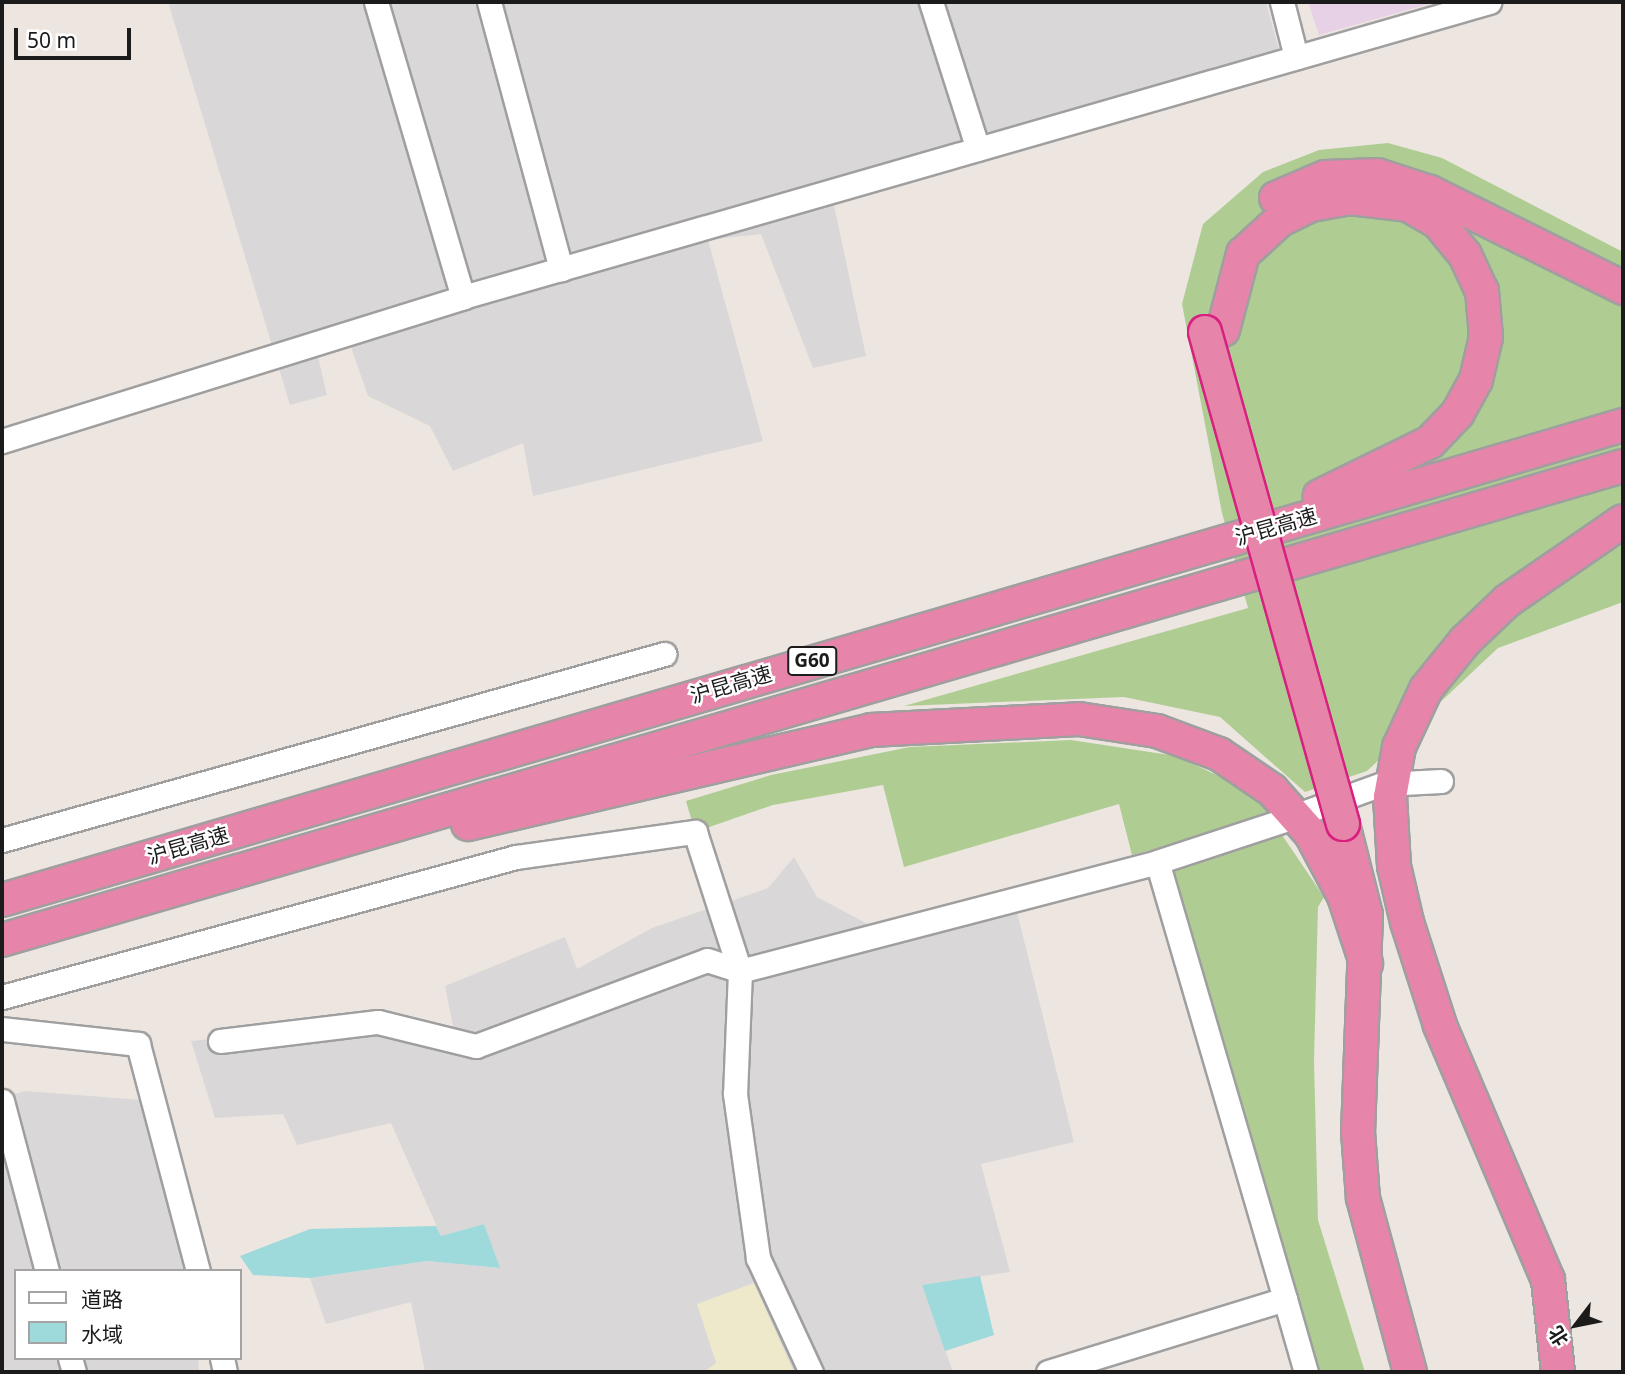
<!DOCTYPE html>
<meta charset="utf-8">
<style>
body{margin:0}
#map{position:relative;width:1625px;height:1374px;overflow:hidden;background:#ede6e0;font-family:"Noto Sans","Noto Sans SC",sans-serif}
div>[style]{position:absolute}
.residential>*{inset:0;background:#d9d7d8}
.industrial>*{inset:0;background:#e6d1e6}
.farmland>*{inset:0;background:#ede9ca}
.forest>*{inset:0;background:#afcd93}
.water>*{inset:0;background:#9ed9dc}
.roads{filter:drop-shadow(2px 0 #9f9f9f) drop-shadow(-2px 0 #9f9f9f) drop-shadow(0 2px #9f9f9f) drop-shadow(0 -2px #9f9f9f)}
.minor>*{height:23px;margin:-11.5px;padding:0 11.5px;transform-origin:11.5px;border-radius:11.5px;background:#fff}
.highway>*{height:32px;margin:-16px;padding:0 16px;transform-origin:16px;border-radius:16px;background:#e784a9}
.bridges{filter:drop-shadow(2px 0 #d72080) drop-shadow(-2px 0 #d72080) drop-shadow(0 2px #d72080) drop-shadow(0 -2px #d72080)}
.highway-bridge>*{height:32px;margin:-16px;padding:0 16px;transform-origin:16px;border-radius:16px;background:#e784a9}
span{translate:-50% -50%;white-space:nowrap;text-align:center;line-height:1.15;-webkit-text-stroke:5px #fff;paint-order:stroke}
.shield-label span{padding:2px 5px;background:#fff;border:2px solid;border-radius:5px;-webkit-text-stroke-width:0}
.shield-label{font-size:19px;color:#1b1b1b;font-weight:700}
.street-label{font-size:21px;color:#1b1b1b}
.frame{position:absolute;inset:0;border:4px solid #1b1b1b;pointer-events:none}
.legend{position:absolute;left:14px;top:1269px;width:228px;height:91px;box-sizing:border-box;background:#fff;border:2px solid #a4a4a4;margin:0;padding:9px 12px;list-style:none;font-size:21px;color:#1b1b1b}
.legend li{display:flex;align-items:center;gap:14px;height:35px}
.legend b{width:35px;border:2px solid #a4a4a4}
.north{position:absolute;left:1541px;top:1290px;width:70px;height:70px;-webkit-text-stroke:5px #fff;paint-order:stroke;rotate:238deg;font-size:19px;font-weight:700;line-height:28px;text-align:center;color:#1b1b1b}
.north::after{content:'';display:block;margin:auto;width:24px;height:32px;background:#1b1b1b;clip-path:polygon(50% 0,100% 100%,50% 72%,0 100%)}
.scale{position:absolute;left:14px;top:28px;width:117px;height:32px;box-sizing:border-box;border:4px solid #1b1b1b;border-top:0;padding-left:9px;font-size:21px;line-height:24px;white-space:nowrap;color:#1b1b1b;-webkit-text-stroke:5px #fff;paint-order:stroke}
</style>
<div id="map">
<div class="residential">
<div style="clip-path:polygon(168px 2px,1266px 2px,1282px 61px,831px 191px,866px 356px,813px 368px,761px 234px,708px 240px,763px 441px,533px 496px,523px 443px,453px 471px,430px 426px,368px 396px,351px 347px,315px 344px,327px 395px,290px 405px)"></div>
<div style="clip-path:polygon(794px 857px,817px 897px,894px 938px,1017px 912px,1074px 1142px,981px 1164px,1010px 1272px,922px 1285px,953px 1372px,425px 1372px,411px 1302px,326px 1324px,310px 1278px,427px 1261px,499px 1268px,484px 1224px,441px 1236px,391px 1123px,297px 1145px,283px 1114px,215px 1118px,191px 1041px,378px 1022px,456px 1041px,445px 986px,565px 937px,577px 969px,652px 928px,768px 888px)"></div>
<div style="clip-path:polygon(25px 1091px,142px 1100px,184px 1271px,16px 1271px,16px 1358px,198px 1358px,199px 1372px,2px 1372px,2px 1098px)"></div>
</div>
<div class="industrial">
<div style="clip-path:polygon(1308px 2px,1436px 2px,1319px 35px)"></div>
</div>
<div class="farmland">
<div style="clip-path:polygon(754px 1283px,794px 1372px,704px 1372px,716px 1363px,697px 1304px)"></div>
</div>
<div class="forest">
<div style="clip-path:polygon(1388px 143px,1442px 158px,1623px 252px,1623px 602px,1498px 648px,1367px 771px,1305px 792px,1220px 717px,1124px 697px,904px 706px,1248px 608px,1222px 513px,1182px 304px,1203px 224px,1263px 172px,1319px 150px)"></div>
<div style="clip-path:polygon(1071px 740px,1176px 756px,1253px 792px,1324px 897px,1318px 907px,1314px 1061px,1318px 1220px,1365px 1372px,1307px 1372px,1155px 849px,1132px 855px,1119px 804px,904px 867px,883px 785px,773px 805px,695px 832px,686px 801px,771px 775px,910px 747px)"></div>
</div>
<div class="water">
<div style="clip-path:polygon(484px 1224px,500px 1268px,427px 1261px,310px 1278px,253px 1275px,240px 1256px,310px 1229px,436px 1226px,441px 1236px)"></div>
<div style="clip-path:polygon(980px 1276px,994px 1335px,945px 1351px,922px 1285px)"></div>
</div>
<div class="roads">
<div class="minor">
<div style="left:376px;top:2px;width:308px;rotate:73.6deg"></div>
<div style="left:489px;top:2px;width:277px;rotate:74.9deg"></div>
<div style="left:931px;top:2px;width:154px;rotate:72.3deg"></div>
<div style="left:1282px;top:2px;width:57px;rotate:75.7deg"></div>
<div style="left:2px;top:441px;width:483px;rotate:-17.3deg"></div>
<div style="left:463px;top:297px;width:1068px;rotate:-16.04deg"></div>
<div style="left:1403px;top:783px;width:38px;rotate:-3deg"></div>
<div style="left:1305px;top:812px;width:82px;rotate:-20deg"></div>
<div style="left:2px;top:840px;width:688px;rotate:-15.69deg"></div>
<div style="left:2px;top:997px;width:533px;rotate:-15.24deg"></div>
<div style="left:516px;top:857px;width:181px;rotate:-8deg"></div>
<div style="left:695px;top:832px;width:146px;rotate:72.1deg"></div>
<div style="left:740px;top:971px;width:123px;rotate:92.3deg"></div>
<div style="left:735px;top:1094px;width:166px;rotate:82deg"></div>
<div style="left:758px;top:1258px;width:126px;rotate:65.1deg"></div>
<div style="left:2px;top:1029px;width:137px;rotate:6.3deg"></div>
<div style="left:138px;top:1044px;width:235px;rotate:75.2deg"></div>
<div style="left:220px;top:1041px;width:159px;rotate:-6.9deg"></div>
<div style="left:378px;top:1022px;width:101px;rotate:13.8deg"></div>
<div style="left:476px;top:1046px;width:246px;rotate:-20.4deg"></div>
<div style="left:707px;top:960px;width:35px;rotate:18deg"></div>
<div style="left:740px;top:971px;width:431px;rotate:-14.6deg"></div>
<div style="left:2px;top:1101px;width:176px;rotate:75.2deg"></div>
<div style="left:1285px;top:1299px;width:455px;rotate:-106.3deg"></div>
<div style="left:1157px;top:862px;width:135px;rotate:-18.2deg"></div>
<div style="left:70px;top:1358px;width:15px;rotate:74deg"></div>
<div style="left:222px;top:1358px;width:14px;rotate:78deg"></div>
<div style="left:1048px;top:1372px;width:248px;rotate:-17.1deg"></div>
<div style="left:1285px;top:1299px;width:76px;rotate:74deg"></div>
</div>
<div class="highway">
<div style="left:1276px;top:198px;width:53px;rotate:-23.2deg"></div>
<div style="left:1325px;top:177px;width:52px;rotate:-2.2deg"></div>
<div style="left:1377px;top:175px;width:56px;rotate:17.8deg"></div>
<div style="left:1430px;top:192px;width:216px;rotate:26.4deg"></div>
<div style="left:1223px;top:330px;width:79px;rotate:-75.3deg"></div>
<div style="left:1243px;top:254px;width:50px;rotate:-42.6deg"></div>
<div style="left:1280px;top:220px;width:34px;rotate:-26deg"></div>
<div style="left:1311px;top:205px;width:40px;rotate:-10deg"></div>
<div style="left:1350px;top:198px;width:58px;rotate:6.9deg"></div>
<div style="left:1408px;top:205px;width:34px;rotate:30deg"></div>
<div style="left:1438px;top:222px;width:43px;rotate:50.7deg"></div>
<div style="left:1465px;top:255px;width:40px;rotate:65deg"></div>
<div style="left:1482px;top:291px;width:46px;rotate:85deg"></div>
<div style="left:1486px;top:337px;width:44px;rotate:103.1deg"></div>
<div style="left:1476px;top:380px;width:38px;rotate:119deg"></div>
<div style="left:1458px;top:413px;width:40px;rotate:134deg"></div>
<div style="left:1430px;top:442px;width:123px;rotate:153.9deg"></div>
<div style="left:468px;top:824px;width:414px;rotate:-13.1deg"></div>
<div style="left:871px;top:730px;width:208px;rotate:-3deg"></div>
<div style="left:1079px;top:719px;width:79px;rotate:8.7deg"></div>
<div style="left:1157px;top:731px;width:66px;rotate:20.4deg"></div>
<div style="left:1219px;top:754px;width:64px;rotate:34.2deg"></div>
<div style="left:1272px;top:790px;width:59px;rotate:48.4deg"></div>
<div style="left:1311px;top:834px;width:70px;rotate:62deg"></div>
<div style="left:1344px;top:896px;width:71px;rotate:71.8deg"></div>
<div style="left:1343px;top:824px;width:94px;rotate:75.8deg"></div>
<div style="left:1366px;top:915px;width:217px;rotate:92.1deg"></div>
<div style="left:1358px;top:1132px;width:66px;rotate:85.7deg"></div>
<div style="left:1363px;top:1198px;width:180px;rotate:74.9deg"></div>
<div style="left:2px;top:900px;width:1689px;rotate:-16.33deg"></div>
<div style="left:2px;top:940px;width:1689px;rotate:-16.3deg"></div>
<div style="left:1558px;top:1372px;width:93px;rotate:-96.2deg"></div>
<div style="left:1548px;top:1280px;width:277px;rotate:-113deg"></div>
<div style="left:1440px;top:1025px;width:108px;rotate:-107.8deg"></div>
<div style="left:1407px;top:922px;width:57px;rotate:-103.1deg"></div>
<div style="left:1394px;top:866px;width:69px;rotate:-93.3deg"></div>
<div style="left:1390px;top:797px;width:51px;rotate:-79.8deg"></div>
<div style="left:1399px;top:747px;width:64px;rotate:-65deg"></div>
<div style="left:1426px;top:689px;width:62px;rotate:-50.9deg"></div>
<div style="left:1465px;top:641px;width:58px;rotate:-43.6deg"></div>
<div style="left:1507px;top:601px;width:141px;rotate:-34.6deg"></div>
</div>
</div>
<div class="bridges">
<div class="highway-bridge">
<div style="left:1205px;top:332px;width:511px;rotate:74.33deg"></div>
</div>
</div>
<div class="shield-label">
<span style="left:812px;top:661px">G60</span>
</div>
<div class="street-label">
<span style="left:1276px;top:526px;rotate:-16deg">沪昆高速</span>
<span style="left:731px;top:684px;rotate:-16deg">沪昆高速</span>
<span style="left:188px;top:845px;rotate:-16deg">沪昆高速</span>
</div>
<div class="frame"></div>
<ul class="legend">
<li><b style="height:9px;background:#fff"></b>道路</li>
<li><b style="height:19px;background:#9ed9dc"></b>水域</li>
</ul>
<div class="north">北</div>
<div class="scale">50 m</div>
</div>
